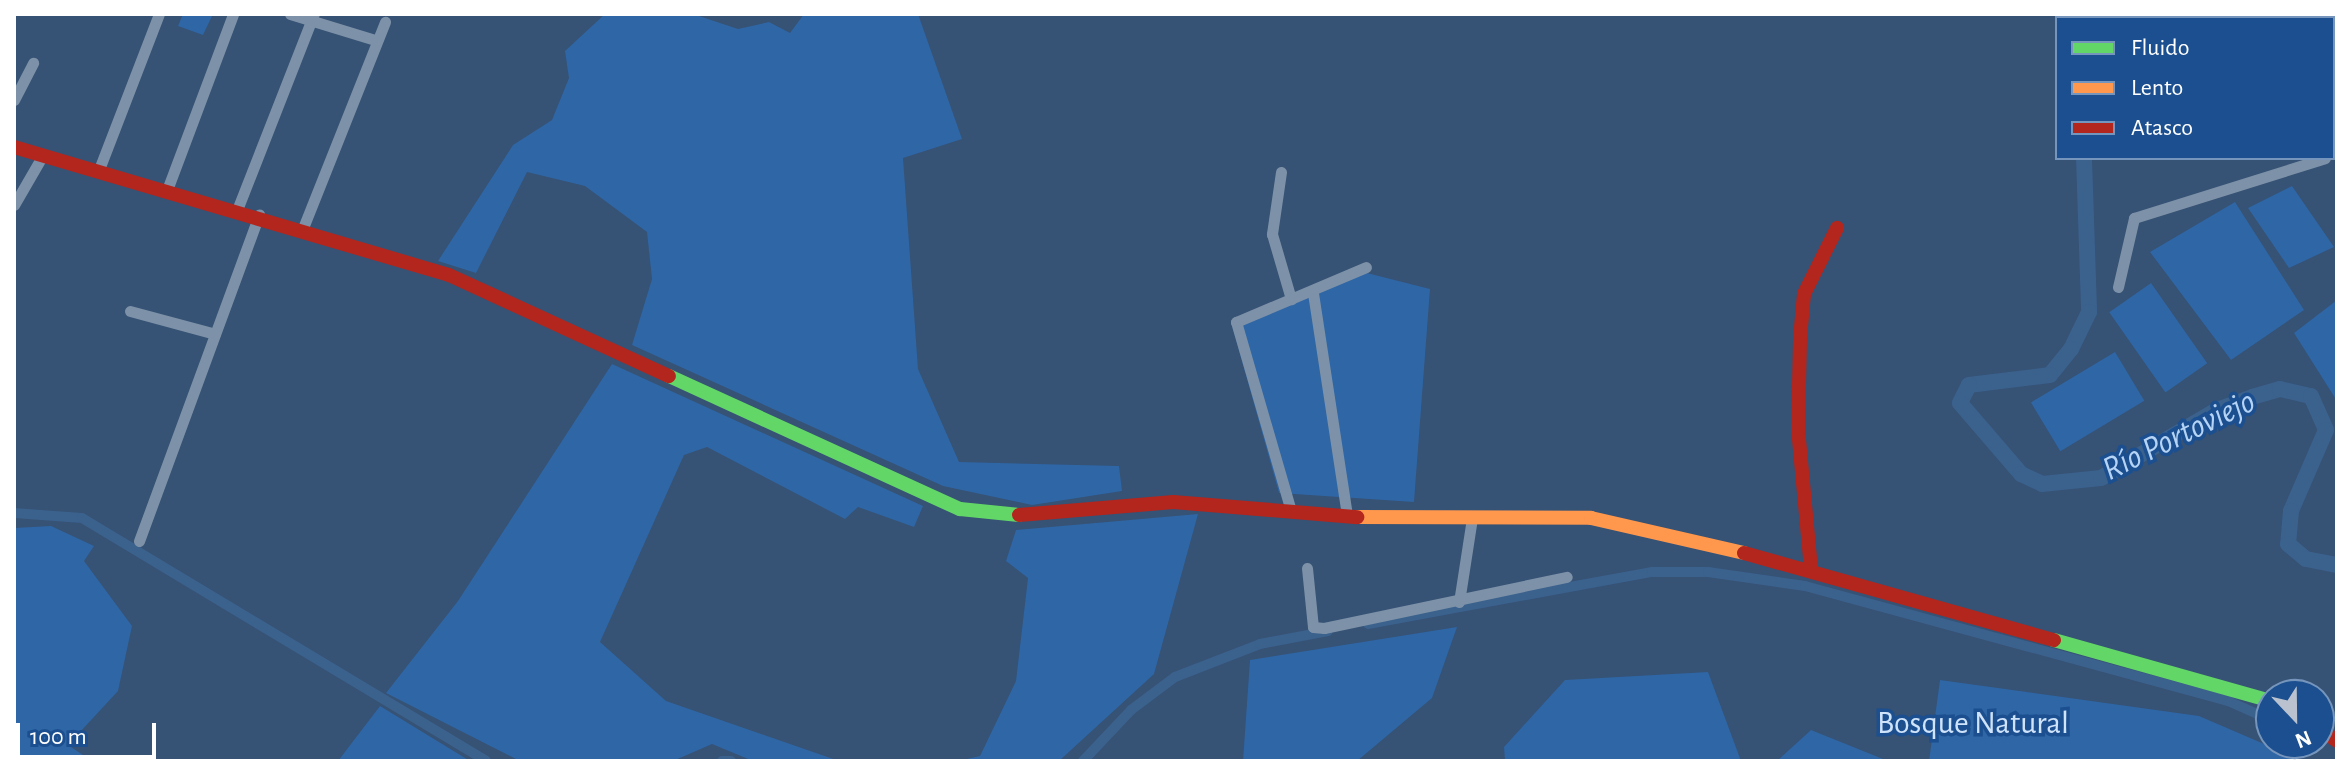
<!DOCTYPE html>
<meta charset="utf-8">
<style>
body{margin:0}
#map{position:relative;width:2351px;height:775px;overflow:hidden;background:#365274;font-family:"Alegreya Sans",sans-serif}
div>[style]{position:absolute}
.green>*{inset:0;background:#2f66a5;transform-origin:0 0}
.canal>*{height:10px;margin:-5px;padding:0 5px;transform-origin:5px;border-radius:5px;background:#3b618d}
.river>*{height:16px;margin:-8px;padding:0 8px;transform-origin:8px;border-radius:8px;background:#3b618d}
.street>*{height:11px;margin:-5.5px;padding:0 5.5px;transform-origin:5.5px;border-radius:5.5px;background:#7d92a8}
.fast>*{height:14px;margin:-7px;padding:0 7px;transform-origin:7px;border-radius:7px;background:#63d668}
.slow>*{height:14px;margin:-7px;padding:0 7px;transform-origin:7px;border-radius:7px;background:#ff974d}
.jam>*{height:14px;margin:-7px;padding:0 7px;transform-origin:7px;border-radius:7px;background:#b3261e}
span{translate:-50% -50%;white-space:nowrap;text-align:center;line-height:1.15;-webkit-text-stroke:7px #1b4f8f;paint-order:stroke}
.park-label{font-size:32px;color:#cfe3fa}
.water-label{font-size:34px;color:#b5d3f5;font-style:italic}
.frame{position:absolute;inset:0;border:16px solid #fff;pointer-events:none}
.legend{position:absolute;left:2055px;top:16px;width:280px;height:144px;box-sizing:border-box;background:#1b4f8f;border:2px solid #7695bc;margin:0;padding:10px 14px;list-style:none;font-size:24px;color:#fff}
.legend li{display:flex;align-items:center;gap:16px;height:40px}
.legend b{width:40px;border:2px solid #7695bc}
.north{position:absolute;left:2255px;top:679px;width:80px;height:80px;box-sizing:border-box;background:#1b4f8f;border:2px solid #7695bc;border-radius:50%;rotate:158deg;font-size:22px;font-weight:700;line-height:32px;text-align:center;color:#fff}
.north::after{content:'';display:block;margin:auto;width:28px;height:36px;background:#b9c2ce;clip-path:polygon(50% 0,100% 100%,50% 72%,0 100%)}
.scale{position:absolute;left:16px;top:723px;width:140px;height:36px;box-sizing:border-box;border:4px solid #fff;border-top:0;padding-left:10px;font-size:24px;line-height:28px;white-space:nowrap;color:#fff;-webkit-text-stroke:6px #1b4f8f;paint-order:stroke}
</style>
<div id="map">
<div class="green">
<div style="clip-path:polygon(183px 14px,213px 14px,203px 35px,178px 26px)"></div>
<div style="clip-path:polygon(605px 14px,693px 14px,738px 29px,769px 22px,790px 33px,804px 14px,918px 14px,962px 139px,903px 158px,918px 369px,959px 462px,1119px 466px,1122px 491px,1032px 505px,943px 486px,632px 345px,652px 279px,647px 232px,585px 186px,527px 172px,476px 273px,438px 261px,513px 145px,552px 120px,569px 78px,565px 51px)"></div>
<div style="clip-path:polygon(2292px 186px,2334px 247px,2289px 268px,2248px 208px)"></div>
<div style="clip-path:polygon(2235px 202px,2304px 310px,2231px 360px,2150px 252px)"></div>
<div style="clip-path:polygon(1363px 272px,1430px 289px,1414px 502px,1279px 493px,1231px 322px)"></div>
<div style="left:2151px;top:283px;width:98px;height:51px;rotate:55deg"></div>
<div style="clip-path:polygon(2337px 300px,2337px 401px,2294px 333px)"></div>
<div style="left:2115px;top:352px;width:57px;height:98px;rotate:59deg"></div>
<div style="clip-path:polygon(612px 364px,923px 506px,914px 527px,858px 507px,845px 519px,707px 447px,684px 455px,600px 642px,666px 701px,839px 761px,753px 761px,712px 744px,673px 761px,520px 761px,386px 693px,458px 601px)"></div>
<div style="clip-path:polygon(1198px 514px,1154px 674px,1059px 761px,958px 761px,980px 756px,1016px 681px,1028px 578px,1006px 561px,1016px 530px)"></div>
<div style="clip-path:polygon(51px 526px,94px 546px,84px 561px,132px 626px,118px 691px,68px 745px,92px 761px,14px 761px,14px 528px)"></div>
<div style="clip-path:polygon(1457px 627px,1432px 698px,1357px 761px,1243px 761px,1250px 660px)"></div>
<div style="clip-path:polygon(1708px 672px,1741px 761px,1505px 761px,1504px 747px,1565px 680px)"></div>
<div style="clip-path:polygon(1940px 680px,2199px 716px,2304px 761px,1929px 761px)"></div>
<div style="clip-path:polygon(380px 706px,470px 761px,338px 761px)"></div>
<div style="clip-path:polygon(1811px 730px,1888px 761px,1777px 761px)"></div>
</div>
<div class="canal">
<div style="left:14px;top:513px;width:68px;rotate:4.2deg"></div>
<div style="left:82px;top:518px;width:471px;rotate:31deg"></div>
<div style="left:1368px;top:624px;width:289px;rotate:-10.4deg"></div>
<div style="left:1652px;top:572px;width:56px"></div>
<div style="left:1708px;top:572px;width:98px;rotate:8.2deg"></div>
<div style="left:1805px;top:586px;width:438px;rotate:15.2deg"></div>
<div style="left:2228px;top:701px;width:47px;rotate:23.8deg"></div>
<div style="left:722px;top:761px;width:9px"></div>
<div style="left:1083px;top:761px;width:70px;rotate:-46.7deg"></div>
<div style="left:1131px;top:710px;width:55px;rotate:-36.9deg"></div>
<div style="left:1175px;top:677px;width:91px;rotate:-21.2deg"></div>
<div style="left:1260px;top:644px;width:69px;rotate:-10.8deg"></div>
</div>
<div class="river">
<div style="left:2123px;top:18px;width:4px;rotate:-76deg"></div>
<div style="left:2084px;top:158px;width:154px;rotate:88.1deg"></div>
<div style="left:2089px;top:312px;width:41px;rotate:115.9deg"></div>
<div style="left:2071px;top:349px;width:33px;rotate:129deg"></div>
<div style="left:2050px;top:375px;width:82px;rotate:173deg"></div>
<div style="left:1969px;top:385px;width:20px;rotate:117deg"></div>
<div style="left:1960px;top:403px;width:94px;rotate:49.3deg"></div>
<div style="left:2021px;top:474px;width:23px;rotate:25deg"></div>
<div style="left:2042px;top:484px;width:59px;rotate:-5.8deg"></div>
<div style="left:2101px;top:478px;width:134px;rotate:-30.4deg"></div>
<div style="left:2217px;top:410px;width:37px;rotate:-20deg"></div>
<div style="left:2252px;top:397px;width:29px;rotate:-16deg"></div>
<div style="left:2280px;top:389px;width:32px;rotate:13deg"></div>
<div style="left:2311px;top:396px;width:37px;rotate:66deg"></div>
<div style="left:2326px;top:430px;width:88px;rotate:113.4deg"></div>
<div style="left:2291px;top:511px;width:33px;rotate:95deg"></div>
<div style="left:2288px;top:544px;width:23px;rotate:40deg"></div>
<div style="left:2306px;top:559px;width:32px;rotate:11deg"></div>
</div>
<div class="street">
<div style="left:290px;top:14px;width:89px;rotate:17deg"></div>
<div style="left:14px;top:100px;width:42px;rotate:-62.8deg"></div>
<div style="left:2333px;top:154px;width:4px;rotate:-27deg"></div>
<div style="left:98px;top:172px;width:169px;rotate:-68.9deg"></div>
<div style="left:1281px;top:172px;width:63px;rotate:98.3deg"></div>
<div style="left:1272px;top:234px;width:68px;rotate:73.7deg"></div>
<div style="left:167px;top:190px;width:188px;rotate:-69.4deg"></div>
<div style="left:14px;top:205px;width:58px;rotate:-59.9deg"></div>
<div style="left:237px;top:210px;width:211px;rotate:-68.6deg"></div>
<div style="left:303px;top:228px;width:222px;rotate:-68.3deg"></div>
<div style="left:2118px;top:287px;width:71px;rotate:-76.9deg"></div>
<div style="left:2134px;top:218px;width:200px;rotate:-17.4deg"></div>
<div style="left:1313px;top:293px;width:226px;rotate:81.3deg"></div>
<div style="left:130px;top:311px;width:88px;rotate:15.1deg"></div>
<div style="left:1291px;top:511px;width:197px;rotate:-106.2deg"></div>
<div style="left:1236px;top:322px;width:141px;rotate:-22.9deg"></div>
<div style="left:139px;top:541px;width:348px;rotate:-69.8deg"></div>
<div style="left:1307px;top:568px;width:59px;rotate:84.2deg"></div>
<div style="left:1313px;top:627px;width:11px;rotate:5deg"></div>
<div style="left:1324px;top:628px;width:248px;rotate:-11.9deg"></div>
<div style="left:1459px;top:602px;width:85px;rotate:-81.2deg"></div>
</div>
<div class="fast">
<div style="left:669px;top:376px;width:320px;rotate:24.6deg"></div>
<div style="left:960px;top:509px;width:59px;rotate:5.8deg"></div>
<div style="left:2054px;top:640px;width:225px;rotate:15.7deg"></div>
</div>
<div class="slow">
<div style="left:1357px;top:517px;width:234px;rotate:0.2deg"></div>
<div style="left:1591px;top:518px;width:157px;rotate:12.9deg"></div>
</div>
<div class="jam">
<div style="left:14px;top:147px;width:453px;rotate:16.4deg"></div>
<div style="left:449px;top:275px;width:242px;rotate:24.7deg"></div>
<div style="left:1019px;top:515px;width:155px;rotate:-4.8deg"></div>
<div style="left:1173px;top:502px;width:185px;rotate:4.7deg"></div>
<div style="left:1744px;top:553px;width:322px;rotate:15.7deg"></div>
<div style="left:1811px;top:569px;width:141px;rotate:-95.3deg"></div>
<div style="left:1798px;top:429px;width:91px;rotate:-88.7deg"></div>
<div style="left:1800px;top:338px;width:44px;rotate:-84.8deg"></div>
<div style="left:1804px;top:294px;width:74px;rotate:-63.4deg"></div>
<div style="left:2319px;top:728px;width:22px;rotate:36deg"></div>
</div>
<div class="park-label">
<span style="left:1973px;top:723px">Bosque Natural</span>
</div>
<div class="water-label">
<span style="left:2179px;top:436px;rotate:-26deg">Río Portoviejo</span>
</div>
<div class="frame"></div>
<ul class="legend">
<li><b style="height:10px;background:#63d668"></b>Fluido</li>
<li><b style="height:10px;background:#ff974d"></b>Lento</li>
<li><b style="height:10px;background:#b3261e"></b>Atasco</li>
</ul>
<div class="north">N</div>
<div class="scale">100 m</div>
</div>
